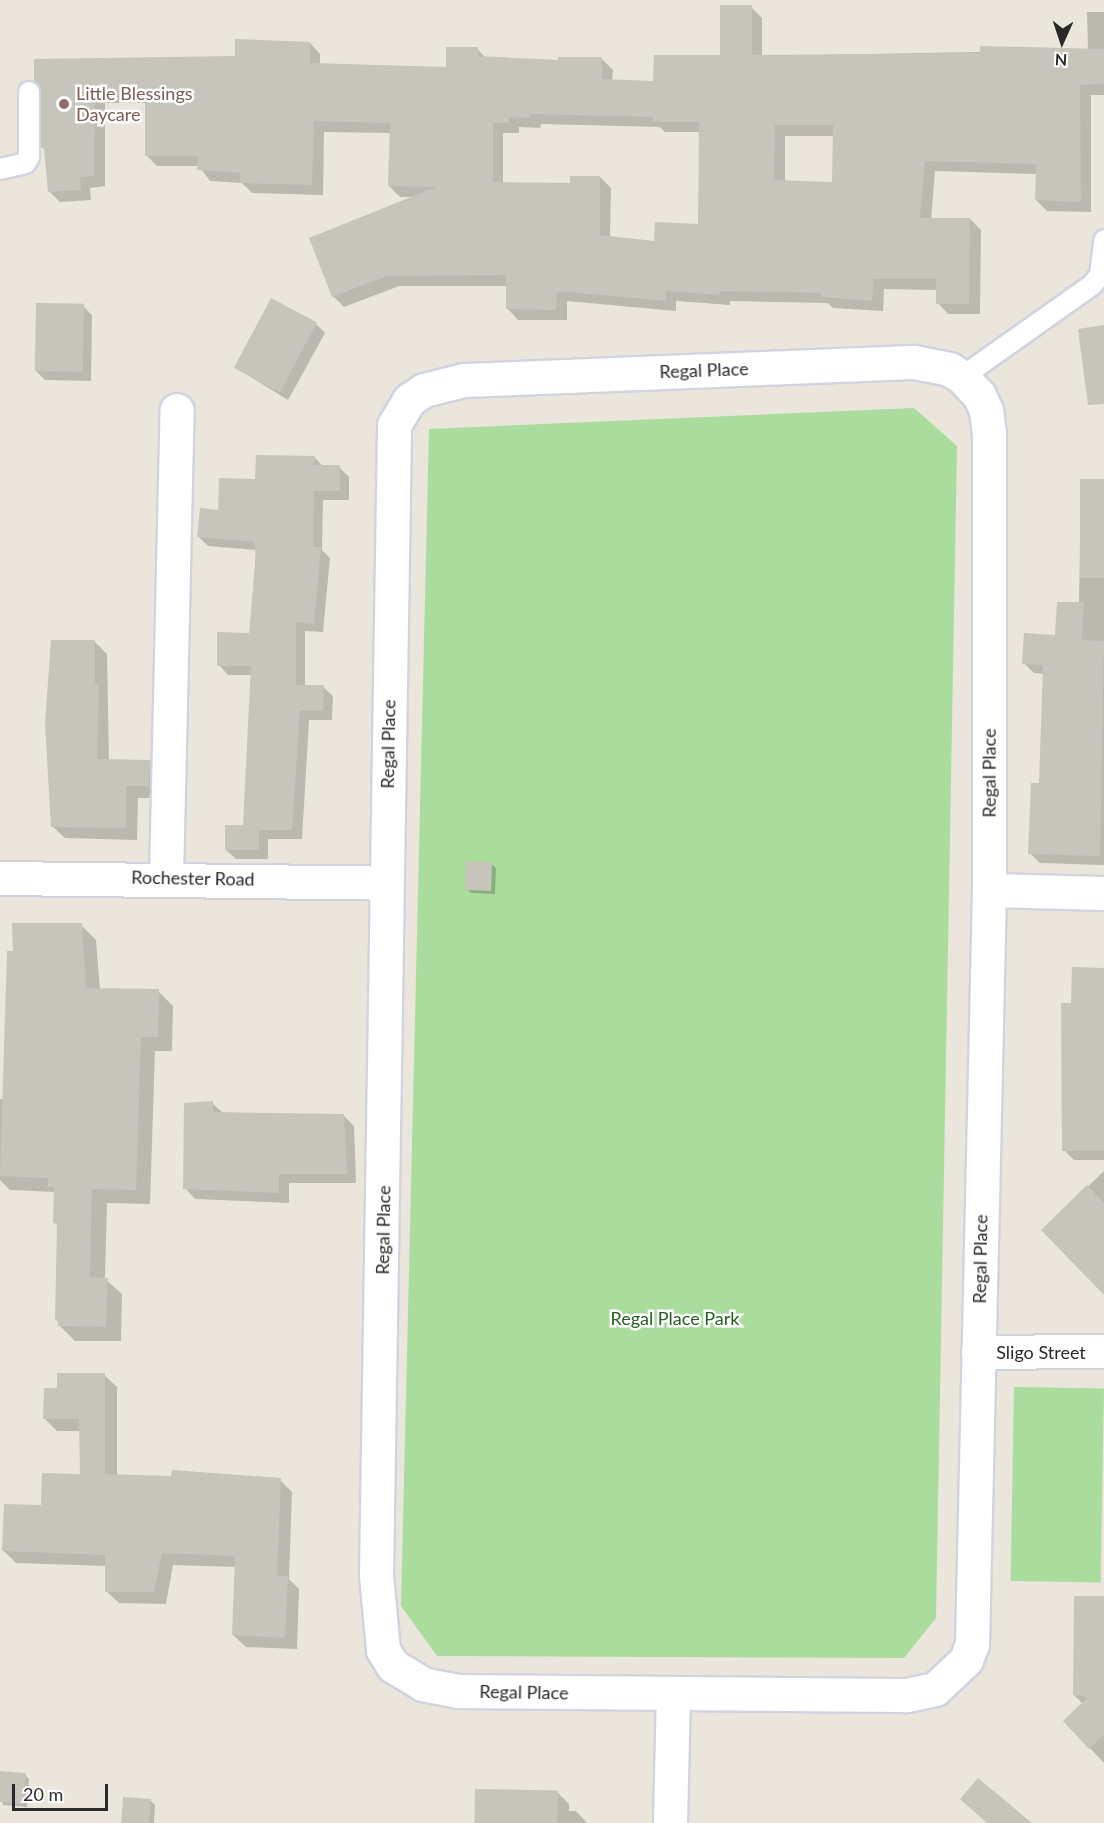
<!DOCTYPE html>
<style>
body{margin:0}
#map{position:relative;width:1104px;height:1823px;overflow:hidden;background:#eae6dc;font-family:Lato,sans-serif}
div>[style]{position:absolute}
.green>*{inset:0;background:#aadc9d;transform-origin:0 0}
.shadow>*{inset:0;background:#0003}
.building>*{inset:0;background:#c6c4bb;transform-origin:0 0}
.roads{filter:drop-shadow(2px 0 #d2d3e1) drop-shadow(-2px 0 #d2d3e1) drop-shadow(0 2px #d2d3e1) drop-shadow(0 -2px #d2d3e1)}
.lane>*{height:20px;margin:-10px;padding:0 10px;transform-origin:10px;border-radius:10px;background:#fff}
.street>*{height:33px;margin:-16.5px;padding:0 16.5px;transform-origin:16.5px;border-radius:16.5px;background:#fff}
.dots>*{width:16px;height:16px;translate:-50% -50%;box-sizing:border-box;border:3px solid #fff;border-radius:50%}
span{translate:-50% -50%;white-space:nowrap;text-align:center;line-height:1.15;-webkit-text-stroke:5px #fff;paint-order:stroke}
.education-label{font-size:18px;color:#785e54}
.left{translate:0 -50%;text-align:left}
.street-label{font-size:18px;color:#292929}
.park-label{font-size:18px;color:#256020}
.north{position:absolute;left:1032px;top:12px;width:60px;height:60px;-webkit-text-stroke:4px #fff;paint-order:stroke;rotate:183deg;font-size:16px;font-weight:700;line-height:24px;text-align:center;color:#292929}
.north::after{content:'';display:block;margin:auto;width:21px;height:27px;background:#292929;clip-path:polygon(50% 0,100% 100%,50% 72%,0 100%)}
.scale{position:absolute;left:12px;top:1784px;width:96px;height:27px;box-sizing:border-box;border:3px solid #292929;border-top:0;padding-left:8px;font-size:18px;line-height:21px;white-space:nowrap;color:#292929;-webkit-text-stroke:4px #fff;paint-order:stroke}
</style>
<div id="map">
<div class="green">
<div style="clip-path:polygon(914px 408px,957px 446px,936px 1618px,904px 1658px,437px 1656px,401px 1606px,429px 429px)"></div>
<div style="left:1014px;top:1387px;width:90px;height:194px;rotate:1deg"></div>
</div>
<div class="shadow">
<div style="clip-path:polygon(evenodd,751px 7px,762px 18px,762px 56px,1088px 50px,1087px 12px,1104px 12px,1104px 95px,1091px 95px,1091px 212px,1047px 211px,1036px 200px,1037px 174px,935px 171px,931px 220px,970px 219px,981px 230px,980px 314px,948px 314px,938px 303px,937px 290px,884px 289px,883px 311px,833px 308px,828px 303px,730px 301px,730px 305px,676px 301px,676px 311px,567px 301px,567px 320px,518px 320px,508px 309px,508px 286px,399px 286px,344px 307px,333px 296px,416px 197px,400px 197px,389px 186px,391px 133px,324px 132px,323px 195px,252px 193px,242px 183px,210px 181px,199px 166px,157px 166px,146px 155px,146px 103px,105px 103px,105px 186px,90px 188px,91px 200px,60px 202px,49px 191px,46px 151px,42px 147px,42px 92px,310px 43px,320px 54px,320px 65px,447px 69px,477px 49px,486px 58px,559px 61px,602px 59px,613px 70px,612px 81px,655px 83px,722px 57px,751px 7px,541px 124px,660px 127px,665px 132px,700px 132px,699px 226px,655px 242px,610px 238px,611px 188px,600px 177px,571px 184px,503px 184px,503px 133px,519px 133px,519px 127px,540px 128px,541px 124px,751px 7px,785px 136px,834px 136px,833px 183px,785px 182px,785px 136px)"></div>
<div style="clip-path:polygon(83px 306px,92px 315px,91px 381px,45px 380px,36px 371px)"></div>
<div style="clip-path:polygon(316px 324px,325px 333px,288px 400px,236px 368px)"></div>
<div style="clip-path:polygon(314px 457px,324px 467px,339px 467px,349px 477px,349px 500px,323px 500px,322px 550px,330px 558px,323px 632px,305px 631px,305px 686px,323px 687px,333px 696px,332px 720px,309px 720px,302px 839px,268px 839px,268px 859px,236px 859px,226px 850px,244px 826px,252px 675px,228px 675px,219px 665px,250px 634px,256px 550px,208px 546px,198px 536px,220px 512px,257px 481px)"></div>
<div style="clip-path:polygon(1081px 480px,1104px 481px,1104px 865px,1040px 863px,1030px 853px,1041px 784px,1044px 674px,1034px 673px,1024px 663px,1057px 637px,1079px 604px)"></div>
<div style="clip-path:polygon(94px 641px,107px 654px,109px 761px,149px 761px,162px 774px,161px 798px,138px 798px,137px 840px,65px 838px,52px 826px)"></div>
<div style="clip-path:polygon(491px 864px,496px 868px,495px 894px,471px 893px,467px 889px)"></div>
<div style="clip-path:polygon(81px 925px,96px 940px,100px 990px,158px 991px,173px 1006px,172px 1051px,155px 1051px,150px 1204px,107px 1203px,105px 1279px,122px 1294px,121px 1341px,75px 1341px,60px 1326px,56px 1319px,59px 1227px,55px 1223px,55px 1192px,10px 1190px,0 1180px,0 1099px,6px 1099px,14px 952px)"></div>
<div style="clip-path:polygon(1104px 970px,1104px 1160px,1074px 1160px,1064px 1150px,1072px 1004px)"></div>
<div style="clip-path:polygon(212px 1103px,223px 1113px,344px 1116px,354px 1126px,356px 1183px,289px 1183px,289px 1203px,195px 1199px,185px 1188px)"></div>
<div style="clip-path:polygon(1104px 1171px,1104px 1293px,1043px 1230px)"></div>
<div style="clip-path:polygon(104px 1375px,117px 1387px,117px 1476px,280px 1480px,292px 1492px,289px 1579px,299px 1589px,297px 1649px,246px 1647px,233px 1635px,236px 1567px,173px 1565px,166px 1604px,119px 1603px,106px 1591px,107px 1566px,16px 1563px,3px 1550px,42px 1506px,81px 1476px,81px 1431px,57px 1431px,44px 1418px,59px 1390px)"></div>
<div style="clip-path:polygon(1104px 1597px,1104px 1763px,1065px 1721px,1083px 1704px,1074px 1695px)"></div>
<div style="clip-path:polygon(25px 1775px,29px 1779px,27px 1807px,3px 1805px,0 1787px)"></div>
<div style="clip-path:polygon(558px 1793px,569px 1804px,569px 1811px,576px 1811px,587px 1823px,476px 1823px)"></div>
<div style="clip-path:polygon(151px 1801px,155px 1805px,154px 1823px,122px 1823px)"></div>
</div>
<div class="building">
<div style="clip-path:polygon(evenodd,720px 5px,752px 5px,752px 55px,980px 53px,980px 46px,1104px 49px,1104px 84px,1080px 85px,1081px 202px,1035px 200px,1036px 164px,925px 161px,920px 218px,970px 218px,969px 304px,936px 304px,936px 279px,874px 279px,872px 301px,821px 297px,821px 293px,720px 291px,720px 295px,666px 291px,666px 301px,557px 291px,556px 310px,506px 309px,506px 275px,387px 276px,332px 297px,309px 238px,436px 187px,388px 186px,390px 123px,314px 121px,312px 185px,240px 183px,240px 173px,197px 170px,198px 156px,145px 156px,145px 93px,95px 92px,94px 176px,80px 177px,81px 190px,48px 192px,44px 148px,41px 148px,41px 92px,34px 81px,34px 59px,235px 56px,235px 39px,310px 42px,310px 63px,446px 67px,446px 47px,478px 47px,478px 56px,558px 60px,558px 57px,602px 57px,602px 79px,653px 81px,654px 55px,720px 55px,720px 5px,530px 114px,653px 117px,653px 122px,699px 122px,698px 224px,655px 222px,654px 241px,600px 235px,600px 176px,570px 176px,570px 183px,493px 182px,493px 123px,509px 123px,509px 117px,530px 118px,530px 114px,720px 5px,775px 125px,833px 125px,832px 182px,774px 180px,775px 125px)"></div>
<div style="left:271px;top:298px;width:52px;height:79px;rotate:28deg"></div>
<div style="left:36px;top:303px;width:48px;height:68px;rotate:1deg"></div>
<div style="clip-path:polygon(1104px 325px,1104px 404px,1088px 405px,1078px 329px)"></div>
<div style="clip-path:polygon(256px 455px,315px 456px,314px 465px,340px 465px,340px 491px,314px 491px,313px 547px,321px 547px,314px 624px,296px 622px,296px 685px,324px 685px,323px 711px,300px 711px,292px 830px,259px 830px,259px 850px,225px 850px,225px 825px,243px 825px,251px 666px,217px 666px,217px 632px,249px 633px,256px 556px,254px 542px,197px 537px,200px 508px,218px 510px,219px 478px,255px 479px)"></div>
<div style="left:1080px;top:479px;width:24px;height:99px"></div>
<div style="clip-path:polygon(1057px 602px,1084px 602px,1082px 640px,1104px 641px,1100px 856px,1028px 854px,1031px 783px,1039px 783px,1043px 665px,1022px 664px,1024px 633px,1055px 635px)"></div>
<div style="clip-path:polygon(51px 640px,95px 640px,95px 683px,99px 684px,97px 759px,150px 760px,149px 786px,126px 786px,126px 828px,51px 827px,45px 724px)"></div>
<div style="left:466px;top:861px;width:26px;height:29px;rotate:2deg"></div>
<div style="clip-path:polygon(12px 923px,82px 923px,86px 988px,159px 989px,158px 1037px,141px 1037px,136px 1190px,92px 1189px,90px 1277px,108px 1278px,106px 1327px,58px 1326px,58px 1320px,55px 1320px,57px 1224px,53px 1223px,54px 1187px,48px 1187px,48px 1178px,0 1176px,7px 951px,13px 951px)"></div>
<div style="clip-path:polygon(1072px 967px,1104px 968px,1104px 1151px,1062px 1151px,1061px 1003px,1071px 1003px)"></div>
<div style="clip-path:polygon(213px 1101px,213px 1112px,344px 1114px,347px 1174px,279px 1174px,279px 1193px,183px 1189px,184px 1103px)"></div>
<div style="clip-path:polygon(1087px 1185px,1104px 1203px,1104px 1295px,1041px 1230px)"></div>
<div style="clip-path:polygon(57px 1373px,105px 1373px,105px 1474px,171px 1476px,172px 1470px,281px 1478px,277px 1576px,288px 1576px,285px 1638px,232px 1635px,235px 1556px,162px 1553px,154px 1592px,105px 1592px,105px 1555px,2px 1551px,4px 1504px,41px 1505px,42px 1473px,80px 1474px,79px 1419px,43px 1419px,44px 1388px,57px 1388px)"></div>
<div style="clip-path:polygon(1074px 1596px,1104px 1596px,1104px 1734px,1089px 1749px,1063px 1721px,1088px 1697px,1073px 1695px)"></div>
<div style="clip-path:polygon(0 1771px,26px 1773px,23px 1803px,0 1802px)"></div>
<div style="clip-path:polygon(978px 1778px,1032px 1823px,987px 1823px,960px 1799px)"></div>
<div style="left:475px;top:1789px;width:83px;height:34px;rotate:1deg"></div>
<div style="left:123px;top:1797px;width:28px;height:26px;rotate:4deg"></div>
</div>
<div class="roads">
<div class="lane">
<div style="left:0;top:169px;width:26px;rotate:-13deg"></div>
<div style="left:25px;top:163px;width:7px;rotate:-56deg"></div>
<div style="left:29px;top:157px;width:65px;rotate:-90deg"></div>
<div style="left:962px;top:377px;width:159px;rotate:-35.3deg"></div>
<div style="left:1092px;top:285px;width:13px;rotate:-51deg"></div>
<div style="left:1100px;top:275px;width:35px;rotate:-83deg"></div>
</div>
<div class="street">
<div style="left:914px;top:362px;width:36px;rotate:11deg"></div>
<div style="left:949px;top:369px;width:15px;rotate:32deg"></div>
<div style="left:962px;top:377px;width:25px;rotate:47deg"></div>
<div style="left:979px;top:395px;width:17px;rotate:65deg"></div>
<div style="left:986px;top:410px;width:23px;rotate:83deg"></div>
<div style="left:989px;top:433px;width:457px;rotate:90deg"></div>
<div style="left:989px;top:890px;width:754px;rotate:91.29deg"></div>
<div style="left:972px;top:1644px;width:17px;rotate:111deg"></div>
<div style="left:966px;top:1660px;width:42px;rotate:136.9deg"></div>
<div style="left:935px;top:1689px;width:30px;rotate:168deg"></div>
<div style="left:906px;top:1695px;width:448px;rotate:-179.5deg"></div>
<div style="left:458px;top:1691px;width:36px;rotate:-169deg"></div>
<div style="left:423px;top:1684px;width:35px;rotate:-149deg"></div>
<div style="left:393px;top:1666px;width:19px;rotate:-122deg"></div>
<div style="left:383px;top:1650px;width:75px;rotate:-95.3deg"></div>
<div style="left:376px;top:1575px;width:1150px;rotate:-89.1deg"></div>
<div style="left:394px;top:425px;width:29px;rotate:-59deg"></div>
<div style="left:409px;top:400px;width:18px;rotate:-34deg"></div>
<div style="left:424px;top:390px;width:41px;rotate:-14deg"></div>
<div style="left:464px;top:380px;width:450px;rotate:-2.3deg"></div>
<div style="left:166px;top:877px;width:467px;rotate:-88.7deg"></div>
<div style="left:0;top:878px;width:386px;rotate:0.7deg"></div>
<div style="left:989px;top:890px;width:115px;rotate:1.5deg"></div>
<div style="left:978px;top:1352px;width:126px;rotate:-0.5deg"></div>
<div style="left:670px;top:1823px;width:128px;rotate:-88.7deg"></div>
</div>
</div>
<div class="dots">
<div style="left:64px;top:104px;background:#8d6e63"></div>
</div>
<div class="education-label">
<span class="left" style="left:76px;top:104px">Little Blessings<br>Daycare</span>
</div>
<div class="street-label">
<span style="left:704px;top:370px;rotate:-2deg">Regal Place</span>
<span style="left:388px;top:744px;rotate:-89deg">Regal Place</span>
<span style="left:989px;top:773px;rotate:-90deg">Regal Place</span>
<span style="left:193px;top:878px;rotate:1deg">Rochester Road</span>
<span style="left:383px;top:1230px;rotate:-89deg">Regal Place</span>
<span style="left:980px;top:1259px;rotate:-89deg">Regal Place</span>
<span style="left:1041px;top:1352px">Sligo Street</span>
<span style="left:524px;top:1692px;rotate:1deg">Regal Place</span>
</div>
<div class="park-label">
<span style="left:675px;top:1318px">Regal Place Park</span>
</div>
<div class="north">N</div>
<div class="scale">20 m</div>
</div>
